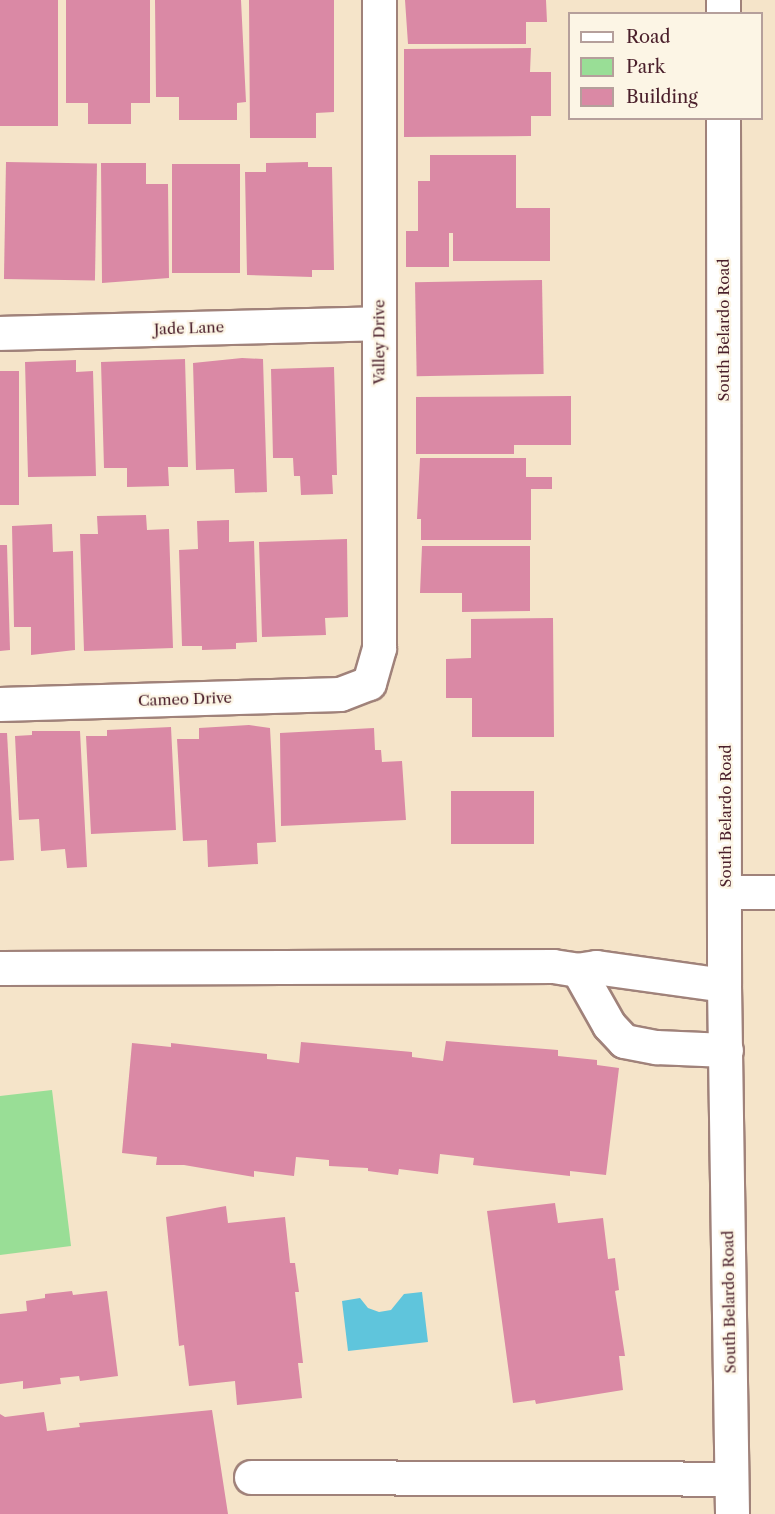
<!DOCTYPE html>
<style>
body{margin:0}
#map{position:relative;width:775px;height:1514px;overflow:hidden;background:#f5e4c9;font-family:"Libre Caslon Text",serif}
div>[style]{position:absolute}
.green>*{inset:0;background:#99de96}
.water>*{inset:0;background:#5fc5dc}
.building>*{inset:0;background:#da89a5;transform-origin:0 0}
.roads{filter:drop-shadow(2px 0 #a0827a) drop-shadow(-2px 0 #a0827a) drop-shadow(0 2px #a0827a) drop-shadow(0 -2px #a0827a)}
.minor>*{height:33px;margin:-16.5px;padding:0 16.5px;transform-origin:16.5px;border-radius:16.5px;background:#fff}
span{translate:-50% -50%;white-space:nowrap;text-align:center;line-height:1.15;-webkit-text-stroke:4.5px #fcf5e5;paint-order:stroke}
.street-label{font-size:15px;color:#4a1f2b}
.legend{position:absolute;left:568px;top:12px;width:195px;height:108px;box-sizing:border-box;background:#fcf5e5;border:2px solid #b59f9b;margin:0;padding:8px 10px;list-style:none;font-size:18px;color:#4a1f2b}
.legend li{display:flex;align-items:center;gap:12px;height:30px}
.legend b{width:30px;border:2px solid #b59f9b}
</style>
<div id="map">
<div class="green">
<div style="clip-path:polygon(52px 1090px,71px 1246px,0 1255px,0 1096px)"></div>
</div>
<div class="water">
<div style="clip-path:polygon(422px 1292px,428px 1342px,348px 1351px,342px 1301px,360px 1298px,368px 1308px,379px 1312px,391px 1310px,404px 1294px)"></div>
</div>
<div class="building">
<div style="left:0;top:0;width:58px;height:126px"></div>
<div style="clip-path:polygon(66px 0,150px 0,150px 103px,131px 103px,131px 124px,88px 124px,88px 103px,66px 103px)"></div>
<div style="clip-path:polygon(155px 0,241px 0,246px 102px,237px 103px,237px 120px,179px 120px,179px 97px,156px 97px)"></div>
<div style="clip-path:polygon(249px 0,334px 0,334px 112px,316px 113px,316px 138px,250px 138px)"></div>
<div style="clip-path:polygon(405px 0,546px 0,547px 22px,526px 22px,526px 44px,408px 44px)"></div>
<div style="clip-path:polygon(531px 48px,530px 72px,551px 72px,551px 116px,531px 116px,531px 136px,404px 137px,404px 49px)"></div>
<div style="clip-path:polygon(430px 155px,516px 155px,516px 208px,550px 208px,550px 261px,453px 261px,453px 233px,449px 233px,449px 267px,406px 267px,406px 231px,418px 231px,418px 181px,430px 181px)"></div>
<div style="left:6px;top:162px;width:91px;height:117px;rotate:1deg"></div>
<div style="clip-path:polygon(308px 162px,308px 167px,332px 167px,334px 270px,312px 270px,312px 277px,247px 275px,245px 172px,266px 172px,266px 163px)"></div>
<div style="clip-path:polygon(101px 163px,146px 163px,146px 184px,168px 184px,169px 278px,102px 283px)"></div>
<div style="left:172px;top:164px;width:68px;height:109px"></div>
<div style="left:542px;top:280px;width:94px;height:127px;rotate:89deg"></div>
<div style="clip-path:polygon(242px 358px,263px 359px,267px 492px,235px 493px,234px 469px,196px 470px,193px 363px)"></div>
<div style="clip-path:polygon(185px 359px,188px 467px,168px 467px,169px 486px,127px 487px,127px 468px,104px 468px,101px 362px)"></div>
<div style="clip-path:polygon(76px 360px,76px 372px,93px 371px,96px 476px,28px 477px,25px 362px)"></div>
<div style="clip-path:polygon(334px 367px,337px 475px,332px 475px,333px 494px,301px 495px,300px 476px,294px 476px,293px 458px,273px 458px,271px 369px)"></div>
<div style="left:0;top:371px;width:19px;height:134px"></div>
<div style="clip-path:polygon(571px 396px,571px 445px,514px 445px,514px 454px,416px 454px,416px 397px)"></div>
<div style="clip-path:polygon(420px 458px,526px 458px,526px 477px,552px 477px,552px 489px,531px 489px,531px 540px,421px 540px,421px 519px,417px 519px)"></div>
<div style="clip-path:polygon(146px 515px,147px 530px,169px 529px,173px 648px,84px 651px,80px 534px,98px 534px,97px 516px)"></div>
<div style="clip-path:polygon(229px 520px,229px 542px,254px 541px,257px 642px,236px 643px,236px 649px,202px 650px,202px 646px,182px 646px,179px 550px,198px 549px,197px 521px)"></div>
<div style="clip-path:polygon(52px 524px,53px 552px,73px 551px,75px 650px,31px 655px,31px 627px,14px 627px,12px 526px)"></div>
<div style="clip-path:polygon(347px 539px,348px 617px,325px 618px,326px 635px,262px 637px,259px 542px)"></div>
<div style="clip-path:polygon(0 545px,7px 545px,10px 650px,0 651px)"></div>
<div style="clip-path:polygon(422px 546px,530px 546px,530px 611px,462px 612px,462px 593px,420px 593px)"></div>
<div style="clip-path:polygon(553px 618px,554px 737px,472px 737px,472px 698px,446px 698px,446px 659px,471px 658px,471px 619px)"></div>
<div style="clip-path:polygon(249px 725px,270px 728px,276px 842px,257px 843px,258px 864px,208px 867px,207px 840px,183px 841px,177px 739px,199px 739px,199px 728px)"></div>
<div style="clip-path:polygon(171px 727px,176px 830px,91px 834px,86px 736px,107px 736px,107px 730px)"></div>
<div style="clip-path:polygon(374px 728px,375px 750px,381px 750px,382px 762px,402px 761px,406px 820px,281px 826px,280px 733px)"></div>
<div style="clip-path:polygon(32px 731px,80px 731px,87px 867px,67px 868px,65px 849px,41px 851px,39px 819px,19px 820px,15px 736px,32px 735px)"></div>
<div style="clip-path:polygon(0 733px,7px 733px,14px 860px,0 861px)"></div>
<div style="left:451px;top:791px;width:83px;height:53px"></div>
<div style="clip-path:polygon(446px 1041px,558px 1050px,558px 1056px,597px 1060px,597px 1065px,619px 1068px,606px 1175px,570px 1171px,570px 1176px,473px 1165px,474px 1158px,440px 1154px,438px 1174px,399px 1169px,398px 1175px,368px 1171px,368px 1168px,329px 1166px,329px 1160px,296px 1157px,294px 1176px,254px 1171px,254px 1177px,184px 1165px,156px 1165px,157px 1157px,122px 1153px,132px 1043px,171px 1047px,171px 1043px,267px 1054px,267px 1059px,299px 1063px,301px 1042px,412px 1052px,412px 1057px,443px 1061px)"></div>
<div style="clip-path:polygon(555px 1203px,558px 1223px,603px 1218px,608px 1259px,615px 1258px,619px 1290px,615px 1291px,625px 1356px,619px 1356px,623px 1390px,536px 1404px,535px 1400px,513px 1403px,487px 1211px)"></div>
<div style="clip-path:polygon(226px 1206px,228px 1223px,285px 1217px,290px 1263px,295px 1263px,299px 1292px,295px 1292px,303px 1363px,298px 1363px,302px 1398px,237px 1405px,235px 1381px,189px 1386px,184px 1345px,179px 1346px,166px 1217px)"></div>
<div style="clip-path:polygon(72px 1291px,73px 1295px,107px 1291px,118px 1376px,80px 1381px,79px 1376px,60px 1378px,61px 1384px,23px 1389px,23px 1381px,0 1384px,0 1314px,27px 1311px,26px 1301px,45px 1298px,45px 1294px)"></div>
<div style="clip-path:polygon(212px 1410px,228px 1514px,0 1514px,0 1414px,5px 1417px,44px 1412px,47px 1431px,80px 1427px,79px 1423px)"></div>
</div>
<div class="roads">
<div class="minor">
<div style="left:723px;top:0;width:14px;rotate:90deg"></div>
<div style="left:723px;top:118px;width:867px;rotate:89.93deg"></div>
<div style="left:724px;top:985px;width:529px;rotate:89.13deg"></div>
<div style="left:0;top:333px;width:379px;rotate:-1.5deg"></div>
<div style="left:0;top:704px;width:340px;rotate:-1.7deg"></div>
<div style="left:340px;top:694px;width:31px;rotate:-21deg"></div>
<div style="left:369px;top:683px;width:36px;rotate:-74deg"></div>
<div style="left:379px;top:648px;width:648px;rotate:-90deg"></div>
<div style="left:726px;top:892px;width:49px"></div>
<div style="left:0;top:968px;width:553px;rotate:-0.21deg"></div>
<div style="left:553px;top:966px;width:25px;rotate:9deg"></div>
<div style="left:724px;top:985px;width:129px;rotate:-172deg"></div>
<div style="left:596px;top:967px;width:18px;rotate:171deg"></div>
<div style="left:578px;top:970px;width:63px;rotate:60.6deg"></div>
<div style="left:609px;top:1025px;width:22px;rotate:47deg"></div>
<div style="left:624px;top:1041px;width:33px;rotate:11deg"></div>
<div style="left:656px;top:1047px;width:70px;rotate:2.5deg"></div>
<div style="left:251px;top:1477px;width:480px;rotate:0.2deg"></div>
</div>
</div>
<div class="street-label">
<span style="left:189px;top:328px;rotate:-2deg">Jade Lane</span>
<span style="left:724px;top:330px;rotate:-90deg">South Belardo Road</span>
<span style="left:379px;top:342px;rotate:-90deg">Valley Drive</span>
<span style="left:185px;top:699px;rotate:-2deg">Cameo Drive</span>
<span style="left:726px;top:816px;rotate:-90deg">South Belardo Road</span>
<span style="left:729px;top:1302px;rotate:-91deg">South Belardo Road</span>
</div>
<ul class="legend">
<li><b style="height:8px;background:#fff"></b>Road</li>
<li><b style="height:16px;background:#99de96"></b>Park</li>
<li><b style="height:16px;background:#da89a5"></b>Building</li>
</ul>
</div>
